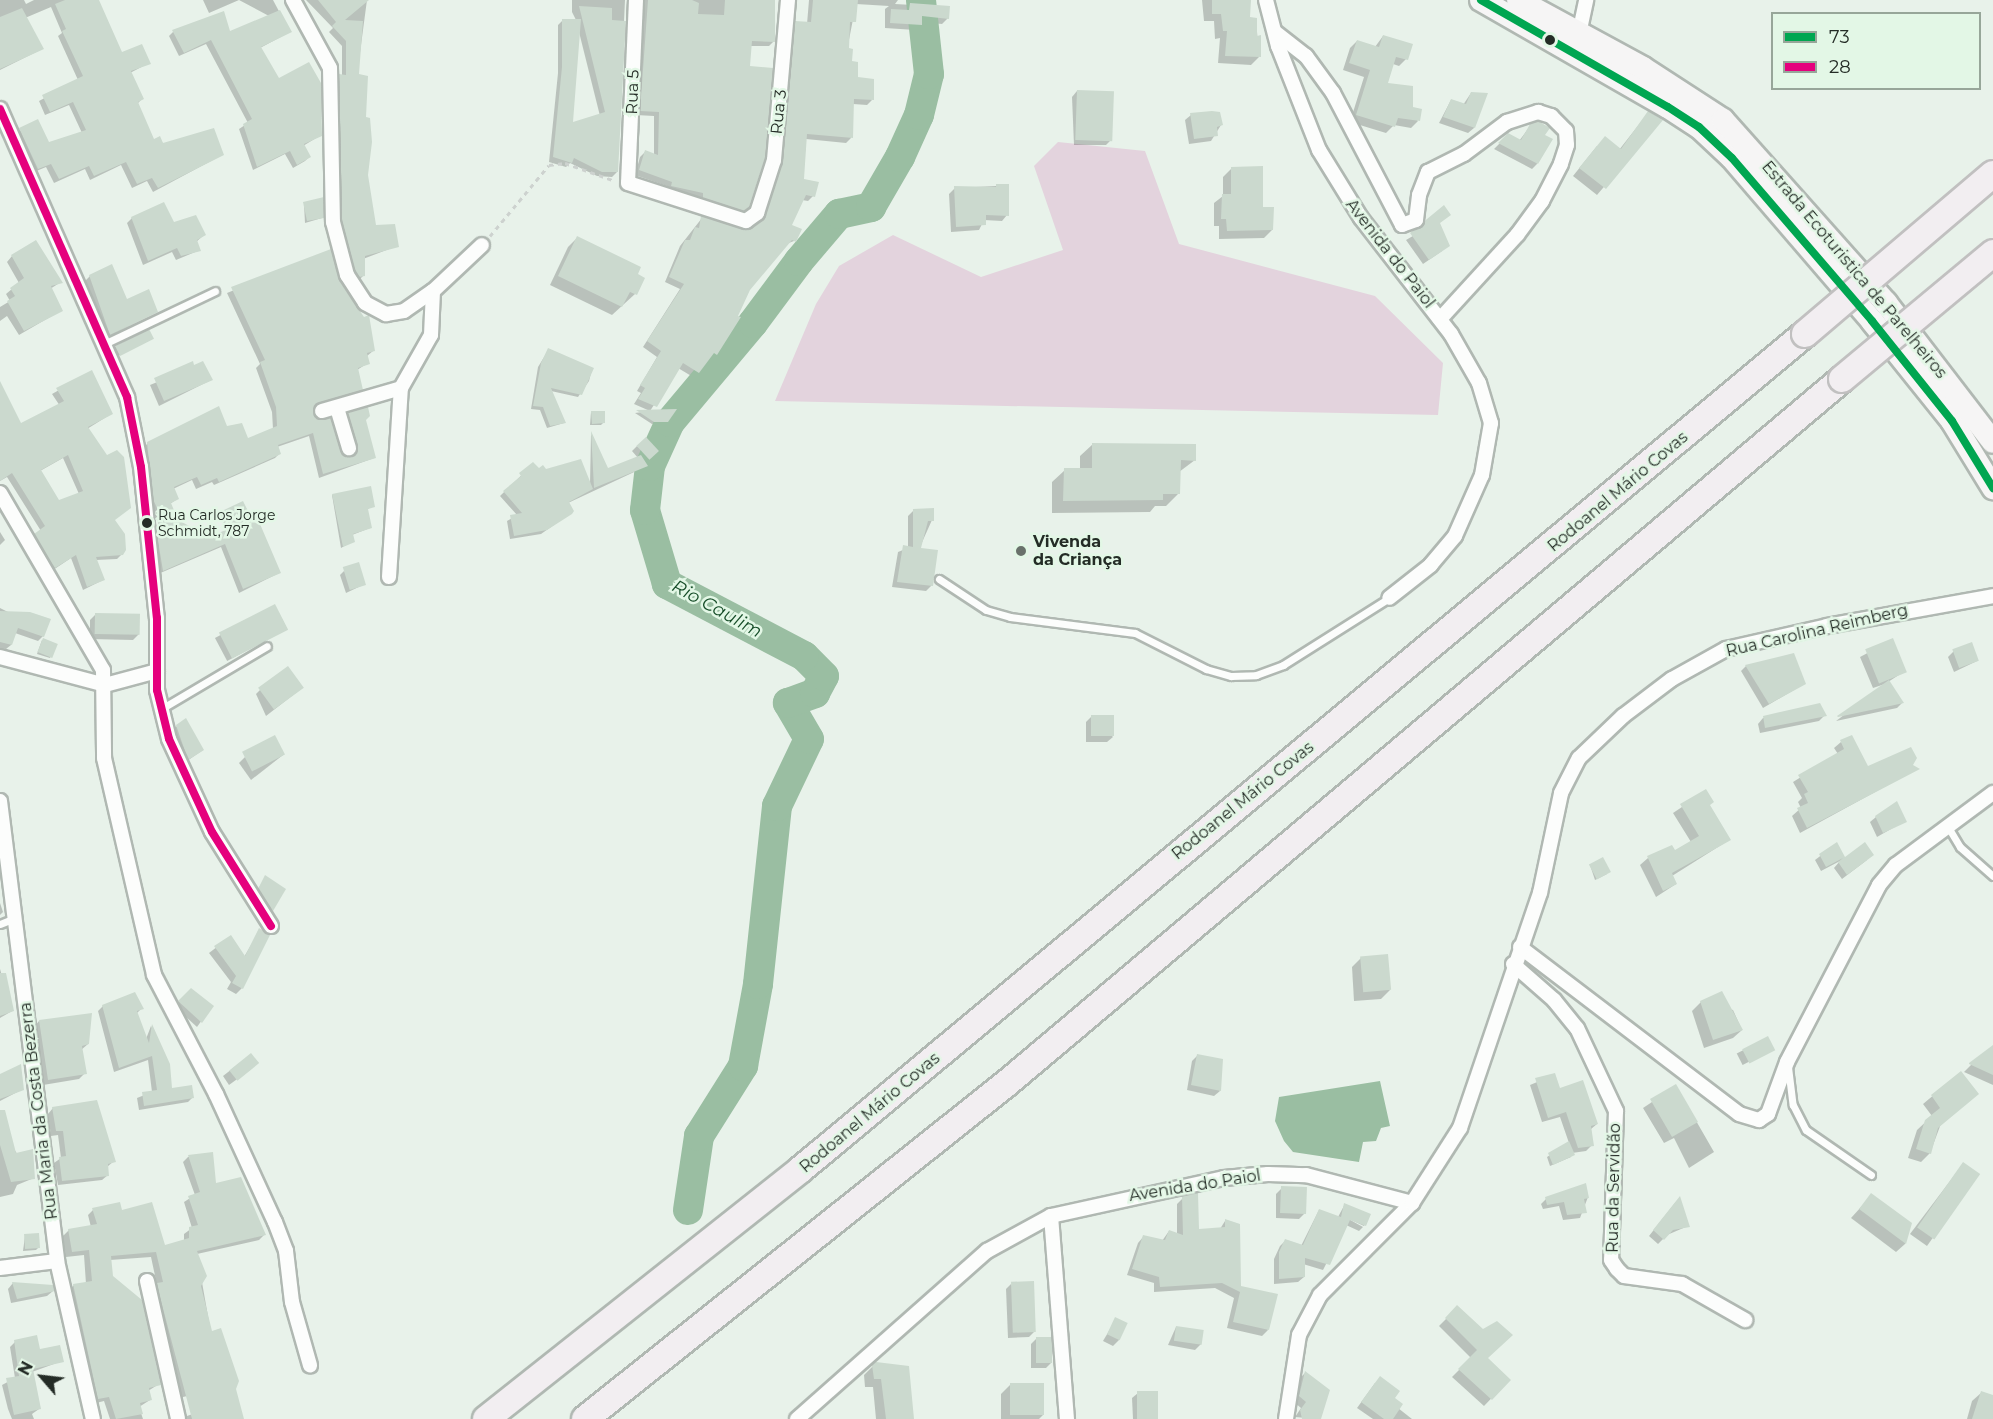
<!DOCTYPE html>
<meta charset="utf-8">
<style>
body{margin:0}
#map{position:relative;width:1993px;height:1419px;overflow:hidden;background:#e8f2ea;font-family:Montserrat,sans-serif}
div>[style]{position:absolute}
.green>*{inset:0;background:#e3d3dd}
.water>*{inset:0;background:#9abea2}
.shadow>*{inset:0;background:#0003;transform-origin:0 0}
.river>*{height:30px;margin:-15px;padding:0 15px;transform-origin:15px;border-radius:15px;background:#9abea2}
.building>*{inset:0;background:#cbd9ce;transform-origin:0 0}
.path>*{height:3px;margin-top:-1.5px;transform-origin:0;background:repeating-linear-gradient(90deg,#cdd2cf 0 4.5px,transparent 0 9px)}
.roads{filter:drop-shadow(2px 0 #b0b8b2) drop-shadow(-2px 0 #b0b8b2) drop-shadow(0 2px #b0b8b2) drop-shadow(0 -2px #b0b8b2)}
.lane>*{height:7px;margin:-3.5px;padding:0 3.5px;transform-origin:3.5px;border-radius:3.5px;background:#fcfdfc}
.street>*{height:14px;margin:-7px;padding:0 7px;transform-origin:7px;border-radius:7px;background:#fcfdfc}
.primary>*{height:22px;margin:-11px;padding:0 11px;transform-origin:11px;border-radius:11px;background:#f6f5f5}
.highway>*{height:26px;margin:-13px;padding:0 13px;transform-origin:13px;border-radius:13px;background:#f2eef1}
.bridges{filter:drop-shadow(2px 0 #c1c0c0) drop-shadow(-2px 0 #c1c0c0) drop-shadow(0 2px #c1c0c0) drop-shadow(0 -2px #c1c0c0)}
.highway-bridge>*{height:26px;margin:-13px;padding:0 13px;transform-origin:13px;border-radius:13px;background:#f2eef1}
.bus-1>*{height:8px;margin:-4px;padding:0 4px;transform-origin:4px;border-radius:4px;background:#00a651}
.bus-2>*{height:8px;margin:-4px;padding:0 4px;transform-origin:4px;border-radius:4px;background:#e5007d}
.dots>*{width:16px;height:16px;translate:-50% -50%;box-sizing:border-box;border:3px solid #e3f7e6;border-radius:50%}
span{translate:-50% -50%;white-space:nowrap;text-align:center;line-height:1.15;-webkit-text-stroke:5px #e3f7e6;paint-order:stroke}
.bus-label{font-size:14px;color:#242c26}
.left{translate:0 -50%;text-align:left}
.street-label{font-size:16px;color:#242c26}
.poi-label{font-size:16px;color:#242c26;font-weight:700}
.water-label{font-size:18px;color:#164d28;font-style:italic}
.legend{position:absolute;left:1771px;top:12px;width:210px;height:78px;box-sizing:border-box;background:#e3f7e6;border:2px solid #97a699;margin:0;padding:8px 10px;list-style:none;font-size:18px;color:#242c26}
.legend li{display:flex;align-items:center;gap:12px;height:30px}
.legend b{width:30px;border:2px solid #97a699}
.north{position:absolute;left:12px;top:1347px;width:60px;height:60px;-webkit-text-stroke:4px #e3f7e6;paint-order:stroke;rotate:298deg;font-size:16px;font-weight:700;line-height:24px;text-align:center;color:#242c26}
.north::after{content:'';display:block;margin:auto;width:21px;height:27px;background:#242c26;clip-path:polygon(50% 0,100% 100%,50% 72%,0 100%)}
</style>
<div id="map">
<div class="green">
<div style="clip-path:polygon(1058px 142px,1145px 151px,1179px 244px,1375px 296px,1443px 363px,1438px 415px,775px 401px,816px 304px,839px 266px,893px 235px,981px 277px,1063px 250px,1034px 166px)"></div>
</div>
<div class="water">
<div style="clip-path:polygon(1380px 1081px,1390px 1126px,1381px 1128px,1376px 1141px,1363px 1142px,1359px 1162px,1293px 1152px,1284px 1141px,1275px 1121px,1279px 1097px)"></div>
</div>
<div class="shadow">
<div style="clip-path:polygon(0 0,24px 0,26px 4px,34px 0,98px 0,122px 54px,149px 63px,130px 73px,142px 99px,137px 104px,154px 141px,222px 155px,153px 192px,147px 181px,132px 188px,121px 165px,90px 180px,85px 169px,54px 183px,46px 167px,34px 172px,15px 134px,38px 121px,48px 144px,82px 133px,69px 105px,45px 115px,39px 101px,78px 80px,58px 36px,62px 33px,51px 7px,25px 18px,42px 49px,0 70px)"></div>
<div style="clip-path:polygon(203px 0,273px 0,290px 32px,260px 48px,278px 80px,321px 135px,303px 146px,309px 157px,305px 161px,293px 168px,285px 154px,253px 170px,239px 129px,248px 123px,206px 44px,179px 56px,169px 36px,173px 32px,230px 33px,269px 16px,239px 0,209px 13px)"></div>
<div style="clip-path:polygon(306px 0,367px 0,357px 75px,365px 119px,367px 175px,374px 227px,397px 246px,363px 259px,363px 276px,359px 280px,355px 281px,338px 226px,336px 80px,342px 76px,342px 46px,329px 32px,333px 28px)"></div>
<div style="clip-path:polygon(evenodd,572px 0,625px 0,617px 172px,612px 177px,597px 176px,570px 163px,566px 167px,549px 162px,558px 73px,558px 25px,563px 20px,576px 20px,572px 12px,572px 0,579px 32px,600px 116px,572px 124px,579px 32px)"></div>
<div style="clip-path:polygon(636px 0,775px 0,774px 41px,769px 46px,750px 46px,748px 207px,738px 215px,698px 202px,698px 198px,666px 191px,667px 186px,635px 175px,640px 157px,645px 152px,654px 155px,654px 116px,636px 115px)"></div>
<div style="clip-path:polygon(809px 0,898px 0,895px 4px,949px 7px,948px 18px,942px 24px,921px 22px,915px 30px,885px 28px,885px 9px,889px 6px,856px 4px,847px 50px,856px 78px,872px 100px,867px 105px,853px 104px,851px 138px,846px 143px,806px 139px,803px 180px,813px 196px,808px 201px,802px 200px,790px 226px,800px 230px,794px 241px,786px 244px,748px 289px,736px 316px,739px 318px,715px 354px,693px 377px,678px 368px,650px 411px,667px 421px,652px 424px,635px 413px,650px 411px,634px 404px,641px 393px,637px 391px,657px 357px,643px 347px,680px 289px,665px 282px,680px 246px,702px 218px,747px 232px,761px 221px,779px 167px,791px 28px,796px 23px,807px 24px)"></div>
<div style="clip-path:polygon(1202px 0,1249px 0,1248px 19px,1256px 19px,1259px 57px,1251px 65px,1218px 63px,1220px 38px,1215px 39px,1214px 21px,1204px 21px)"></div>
<div style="clip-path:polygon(1383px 36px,1406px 59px,1399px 66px,1393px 64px,1386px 85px,1418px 121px,1411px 128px,1394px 125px,1386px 133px,1350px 122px,1364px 77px,1343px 70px,1350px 48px,1357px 41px,1375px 47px)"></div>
<div style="clip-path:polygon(1077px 91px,1112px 139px,1106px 145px,1074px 145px,1072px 97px)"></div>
<div style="clip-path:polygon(1471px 93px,1474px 128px,1468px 133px,1439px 123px,1451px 100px,1463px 105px)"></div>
<div style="clip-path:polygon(1648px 113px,1661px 120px,1597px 195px,1573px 176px,1597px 146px,1619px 150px)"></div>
<div style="clip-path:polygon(1191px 115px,1221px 125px,1211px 141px,1189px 144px,1185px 120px)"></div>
<div style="clip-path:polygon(1531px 125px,1537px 164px,1532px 169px,1494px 149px,1508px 135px,1519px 141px)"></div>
<div style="clip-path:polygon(1231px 169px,1262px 209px,1272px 230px,1264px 238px,1219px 239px,1219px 226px,1214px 226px,1214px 203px,1223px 196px,1223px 177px)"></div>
<div style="clip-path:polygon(996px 186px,1007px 215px,1002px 221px,984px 220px,979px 230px,951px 232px,949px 194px,955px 188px)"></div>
<div style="clip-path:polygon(304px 204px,322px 218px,305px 223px)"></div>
<div style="clip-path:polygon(1449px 215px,1438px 224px,1442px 251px,1423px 264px,1406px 240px)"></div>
<div style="clip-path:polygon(132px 218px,173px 224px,204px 235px,196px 242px,200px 250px,176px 260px,172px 252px,143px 265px,127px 223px)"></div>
<div style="clip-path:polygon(577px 238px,636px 275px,635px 294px,612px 315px,550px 285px,568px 247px)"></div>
<div style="clip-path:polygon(330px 251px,338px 280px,373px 351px,367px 356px,368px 363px,357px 370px,361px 389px,315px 406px,311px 413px,339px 452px,350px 458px,354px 452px,344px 419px,349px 414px,364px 420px,374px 458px,319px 478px,309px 436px,277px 447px,279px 454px,275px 458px,214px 485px,212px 482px,196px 489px,192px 480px,173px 489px,177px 499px,170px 504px,176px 521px,210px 539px,227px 531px,220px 515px,224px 511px,279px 573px,239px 593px,221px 547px,158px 574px,153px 541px,163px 534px,150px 504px,143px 448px,148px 443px,226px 428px,247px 440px,273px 429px,272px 412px,256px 368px,260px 364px,227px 293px)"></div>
<div style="clip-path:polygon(12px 256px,61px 282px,50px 289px,62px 310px,19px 335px,7px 316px,0 321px,0 307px,10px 301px,6px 294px,19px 283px,7px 262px)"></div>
<div style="clip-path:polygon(90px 276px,126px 301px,150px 314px,104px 339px,84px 282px)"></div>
<div style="clip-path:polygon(152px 339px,112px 359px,109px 352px,115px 347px)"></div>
<div style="clip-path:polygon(549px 349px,592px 369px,589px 381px,578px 397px,551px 391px,564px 423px,547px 428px,540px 410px,531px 409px,538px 367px)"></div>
<div style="clip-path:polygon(194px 367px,211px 380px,159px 406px,150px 385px)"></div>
<div style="clip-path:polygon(evenodd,91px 372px,111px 414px,87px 429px,122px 554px,117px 559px,96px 560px,103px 580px,83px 590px,71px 558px,50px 572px,31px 539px,41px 531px,7px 477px,0 481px,0 394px,21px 426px,60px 406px,52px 394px,91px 372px,63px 458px,79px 494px,59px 502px,40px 471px,63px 458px)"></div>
<div style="clip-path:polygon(591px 412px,603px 423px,601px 425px,590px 425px)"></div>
<div style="clip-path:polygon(591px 434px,608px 470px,638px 458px,632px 451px,637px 446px,651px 456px,644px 462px,647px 466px,568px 503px,571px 513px,541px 534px,510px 539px,507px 521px,517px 515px,500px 496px,533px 464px,539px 470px,590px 484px)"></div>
<div style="clip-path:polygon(1093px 444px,1195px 460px,1179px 472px,1178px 494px,1166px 506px,1155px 506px,1150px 512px,1052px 513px,1052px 482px,1065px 470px,1080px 470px,1080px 456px)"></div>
<div style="clip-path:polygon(332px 495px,373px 506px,366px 510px,370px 528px,352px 535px,353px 541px,341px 548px)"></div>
<div style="clip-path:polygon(914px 510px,932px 520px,919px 549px,932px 585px,926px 591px,892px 587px,898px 552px,908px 548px,908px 516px)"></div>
<div style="clip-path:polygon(0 532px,5px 540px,0 545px)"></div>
<div style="clip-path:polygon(344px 571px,365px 584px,346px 593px,340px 575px)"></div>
<div style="left:275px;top:606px;width:26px;height:68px;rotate:62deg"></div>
<div style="clip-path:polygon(0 608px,10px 613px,43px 636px,38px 641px,15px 633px,11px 645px,6px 649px,0 648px)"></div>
<div style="clip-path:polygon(96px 614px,139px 634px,133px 640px,90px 639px,90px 620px)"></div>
<div style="clip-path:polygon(42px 640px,56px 644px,50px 658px,37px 654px)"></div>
<div style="clip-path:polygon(1892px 640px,1905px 671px,1888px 682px,1902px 703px,1897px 708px,1836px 721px,1885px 684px,1873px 688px,1860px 657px)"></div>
<div style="clip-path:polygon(1954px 651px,1977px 661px,1954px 672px,1948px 657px)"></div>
<div style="clip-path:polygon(1793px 655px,1804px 684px,1763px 708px,1741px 671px,1746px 666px)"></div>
<div style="clip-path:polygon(262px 688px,302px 688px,266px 716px,256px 694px)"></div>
<div style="clip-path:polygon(1825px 715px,1819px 721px,1760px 733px,1758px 724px,1763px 718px)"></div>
<div style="clip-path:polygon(1092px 716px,1113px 737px,1107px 742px,1086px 742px,1086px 722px)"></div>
<div style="clip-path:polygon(177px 726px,203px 750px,184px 763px,172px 731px)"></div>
<div style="clip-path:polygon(1841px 742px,1868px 768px,1911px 766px,1917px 769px,1800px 833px,1792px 816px,1801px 808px,1798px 802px,1802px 798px,1793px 782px,1838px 754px,1834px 748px)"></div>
<div style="clip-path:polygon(283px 755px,251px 780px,239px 763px,245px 757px)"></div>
<div style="clip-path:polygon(1706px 791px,1709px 806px,1729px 840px,1672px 876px,1676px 884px,1656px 897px,1640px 865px,1648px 858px,1672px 847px,1674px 852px,1691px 842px,1673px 813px)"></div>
<div style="clip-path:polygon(1876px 817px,1905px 821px,1877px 837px,1870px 822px)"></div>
<div style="clip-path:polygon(1836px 844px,1844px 859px,1867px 860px,1842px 879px,1834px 868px,1840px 861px,1821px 871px,1815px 860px)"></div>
<div style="clip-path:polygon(1590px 865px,1607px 874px,1595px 880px)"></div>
<div style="clip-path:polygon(265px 878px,284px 889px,268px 914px,255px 894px)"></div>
<div style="clip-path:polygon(0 903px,3px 912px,0 915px)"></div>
<div style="clip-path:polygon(260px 930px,242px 988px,236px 994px,227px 989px,231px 982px,209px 953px,230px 937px,244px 957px)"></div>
<div style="clip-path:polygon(1361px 958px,1390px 990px,1381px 999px,1354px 1001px,1352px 967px)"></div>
<div style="clip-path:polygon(0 969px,12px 1011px,0 1018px)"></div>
<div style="clip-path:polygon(192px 990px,212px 1006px,197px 1027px,174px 1006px)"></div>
<div style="clip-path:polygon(1701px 1002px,1733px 1010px,1742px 1030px,1733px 1038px,1704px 1048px,1692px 1011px)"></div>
<div style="clip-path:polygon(103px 1006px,142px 1008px,136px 1014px,146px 1039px,151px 1026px,168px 1064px,171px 1089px,193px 1097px,188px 1102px,139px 1110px,137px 1098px,152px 1092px,148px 1060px,114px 1072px,98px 1011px)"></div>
<div style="clip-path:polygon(39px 1021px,88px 1044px,81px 1050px,85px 1073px,79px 1079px,43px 1085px,34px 1027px)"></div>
<div style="left:1767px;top:1038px;width:13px;height:34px;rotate:63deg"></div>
<div style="clip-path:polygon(1993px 1048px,1993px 1085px,1964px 1072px,1971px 1065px)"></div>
<div style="clip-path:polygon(250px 1055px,251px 1069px,229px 1085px,223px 1076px)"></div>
<div style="clip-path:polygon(1198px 1055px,1220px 1091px,1214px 1096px,1187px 1090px,1192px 1061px)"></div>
<div style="clip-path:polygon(1960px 1073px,1930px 1153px,1921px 1162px,1908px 1158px,1917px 1130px,1932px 1116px,1923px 1104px)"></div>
<div style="clip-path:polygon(0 1075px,23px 1089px,0 1101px)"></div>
<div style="clip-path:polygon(1554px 1075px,1559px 1090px,1597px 1124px,1591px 1129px,1592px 1145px,1586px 1151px,1572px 1153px,1571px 1157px,1550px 1166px,1547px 1157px,1569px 1143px,1560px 1117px,1542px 1122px,1530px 1085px)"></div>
<div style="clip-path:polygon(1676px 1086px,1714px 1152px,1689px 1168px,1674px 1138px,1664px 1143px,1643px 1108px)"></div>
<div style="clip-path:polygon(53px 1108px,114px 1161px,107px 1167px,108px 1175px,102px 1180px,58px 1185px,54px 1163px,61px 1158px,58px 1135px,51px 1136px,48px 1114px)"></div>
<div style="clip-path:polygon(0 1129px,34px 1178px,17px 1185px,13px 1194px,0 1197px)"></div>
<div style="clip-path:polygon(211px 1153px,215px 1185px,264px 1235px,259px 1240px,197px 1254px,211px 1333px,228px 1386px,179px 1398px,153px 1290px,157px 1285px,151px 1257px,110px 1260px,112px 1277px,159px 1384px,148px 1391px,150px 1400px,139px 1407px,143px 1419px,110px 1419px,104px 1401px,92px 1404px,68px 1291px,74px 1285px,86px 1284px,84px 1255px,66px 1257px,63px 1236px,69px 1230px,91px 1227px,88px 1215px,93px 1210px,121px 1212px,164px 1247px,184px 1241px,184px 1234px,192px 1228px,184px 1202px,195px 1195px,183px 1162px,188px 1157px)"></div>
<div style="clip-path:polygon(1963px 1164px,1978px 1174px,1927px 1246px,1910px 1234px)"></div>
<div style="clip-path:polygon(1282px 1188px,1305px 1213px,1299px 1219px,1276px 1218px,1276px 1194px)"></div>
<div style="clip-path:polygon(1872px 1195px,1910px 1223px,1905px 1244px,1896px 1252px,1851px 1218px)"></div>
<div style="clip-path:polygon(1588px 1197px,1580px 1218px,1563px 1220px,1559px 1206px,1543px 1209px,1541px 1204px,1546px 1199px)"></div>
<div style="clip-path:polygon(1183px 1198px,1197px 1231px,1220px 1229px,1225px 1221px,1240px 1287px,1268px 1330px,1262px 1336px,1227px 1328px,1234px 1298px,1215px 1288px,1154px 1292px,1154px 1283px,1127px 1275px,1138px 1243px,1144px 1236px,1162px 1241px,1169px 1231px,1177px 1234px,1177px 1204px)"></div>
<div style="clip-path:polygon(1675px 1203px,1688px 1226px,1667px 1235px,1658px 1244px,1649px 1236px)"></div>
<div style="clip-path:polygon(1345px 1204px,1369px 1215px,1364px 1226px,1343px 1216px,1363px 1227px,1359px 1231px,1346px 1225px,1323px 1270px,1303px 1264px,1304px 1277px,1298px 1282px,1274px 1284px,1274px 1259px,1280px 1246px,1285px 1241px,1301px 1246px,1319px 1210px,1338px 1217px)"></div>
<div style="clip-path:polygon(25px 1236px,38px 1248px,36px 1250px,23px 1251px)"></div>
<div style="clip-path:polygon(13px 1283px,53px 1291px,47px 1296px,11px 1303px,8px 1289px)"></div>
<div style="clip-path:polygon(1011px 1284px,1035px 1331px,1029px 1337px,1008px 1338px,1006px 1289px)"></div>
<div style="clip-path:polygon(1458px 1307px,1486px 1358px,1509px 1380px,1484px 1406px,1452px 1377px,1471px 1358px,1439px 1326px)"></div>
<div style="clip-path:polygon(1116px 1319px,1119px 1340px,1113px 1346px,1103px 1341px)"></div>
<div style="clip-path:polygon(1176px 1327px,1201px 1344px,1195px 1350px,1168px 1345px)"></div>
<div style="clip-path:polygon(1036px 1339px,1052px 1362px,1046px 1368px,1031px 1368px,1031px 1344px)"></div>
<div style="clip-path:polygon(15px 1342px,62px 1361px,32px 1372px,39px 1409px,32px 1414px,34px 1419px,12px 1419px,8px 1409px,2px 1385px,15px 1378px,10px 1347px)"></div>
<div style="clip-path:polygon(876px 1363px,913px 1419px,876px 1419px,873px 1387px,865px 1387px,864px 1375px)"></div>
<div style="clip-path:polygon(1305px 1373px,1319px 1419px,1295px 1417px,1301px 1408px,1294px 1402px,1300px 1378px)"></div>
<div style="clip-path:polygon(1375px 1383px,1398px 1408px,1412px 1419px,1373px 1419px,1357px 1408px)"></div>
<div style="clip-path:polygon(1010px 1385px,1043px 1415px,1039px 1419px,1001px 1419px,1001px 1394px)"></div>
<div style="clip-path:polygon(1157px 1392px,1158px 1419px,1133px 1419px,1132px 1398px,1138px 1393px)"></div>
<div style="clip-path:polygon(1981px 1393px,1993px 1396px,1993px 1419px,1967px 1419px,1972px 1401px)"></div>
<div style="clip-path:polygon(201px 1411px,201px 1419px,184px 1419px,187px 1416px)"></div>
</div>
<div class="river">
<div style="left:688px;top:1210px;width:75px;rotate:-81.5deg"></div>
<div style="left:699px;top:1136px;width:83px;rotate:-57.8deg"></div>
<div style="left:743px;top:1066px;width:83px;rotate:-79.6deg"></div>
<div style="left:758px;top:984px;width:179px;rotate:-83.9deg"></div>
<div style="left:777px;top:806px;width:74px;rotate:-64.5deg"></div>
<div style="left:809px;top:739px;width:42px;rotate:-120.3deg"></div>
<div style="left:788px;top:703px;width:29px;rotate:-20deg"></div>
<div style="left:815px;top:693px;width:19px;rotate:-62deg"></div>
<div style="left:824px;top:676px;width:28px;rotate:-135deg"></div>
<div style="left:804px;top:656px;width:155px;rotate:-152.3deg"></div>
<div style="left:667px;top:584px;width:77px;rotate:-106.6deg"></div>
<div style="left:645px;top:510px;width:44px;rotate:-83.5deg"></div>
<div style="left:650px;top:466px;width:48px;rotate:-65.6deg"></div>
<div style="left:670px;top:422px;width:129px;rotate:-50deg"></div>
<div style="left:753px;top:323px;width:77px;rotate:-53.4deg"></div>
<div style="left:799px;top:261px;width:62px;rotate:-49.6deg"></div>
<div style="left:839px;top:214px;width:33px;rotate:-12deg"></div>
<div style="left:871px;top:207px;width:58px;rotate:-59.9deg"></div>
<div style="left:900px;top:157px;width:46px;rotate:-65.7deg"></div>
<div style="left:919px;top:115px;width:42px;rotate:-76.3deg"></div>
<div style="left:929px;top:74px;width:74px;rotate:-96.2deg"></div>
</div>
<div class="building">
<div style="clip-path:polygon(65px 0,99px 0,122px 52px,142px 44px,151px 64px,131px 71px,144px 99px,138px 102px,154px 139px,160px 136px,163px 143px,214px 128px,224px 155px,158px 188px,152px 178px,137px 184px,126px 162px,94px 176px,89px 166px,59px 179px,51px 164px,38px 169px,19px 128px,38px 119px,49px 142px,86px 130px,73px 102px,50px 112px,42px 95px,83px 76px,62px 31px,66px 29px,55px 4px)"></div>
<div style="clip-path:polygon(318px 0,369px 0,345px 20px,363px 21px,359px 74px,368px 76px,366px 117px,370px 118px,372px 142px,368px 175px,376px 225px,395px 224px,399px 247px,365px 256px,365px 276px,359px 277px,355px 271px,342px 221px,339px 74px,346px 75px,346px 41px,332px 26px,336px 22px)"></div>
<div style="clip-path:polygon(648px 0,692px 0,699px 3px,698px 14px,724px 15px,725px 0,775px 0,775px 42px,752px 41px,750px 66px,773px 68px,765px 158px,749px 207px,744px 211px,703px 198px,703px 193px,671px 186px,672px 182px,639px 170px,645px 150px,658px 155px,659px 112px,640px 111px)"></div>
<div style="clip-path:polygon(813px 0,858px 0,856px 22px,850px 22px,849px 48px,853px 49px,852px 61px,858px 62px,858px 77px,874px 79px,874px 100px,854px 99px,853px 138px,807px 134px,804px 179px,819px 182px,815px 197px,806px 195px,792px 225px,802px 229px,796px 242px,792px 240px,750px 290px,738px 316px,741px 317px,717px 355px,714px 353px,699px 373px,683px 363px,657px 407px,638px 399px,645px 388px,640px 385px,661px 351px,647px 341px,684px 284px,669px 277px,685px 240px,690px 240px,695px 227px,699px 228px,701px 216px,747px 230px,765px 216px,783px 161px,795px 21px,811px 22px)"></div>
<div style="clip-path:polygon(1212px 0,1251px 0,1250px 17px,1257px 18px,1257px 36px,1261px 35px,1261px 57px,1225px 56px,1227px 31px,1223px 31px,1221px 14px,1212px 14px)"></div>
<div style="clip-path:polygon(910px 3px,950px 6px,949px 19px,922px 16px,922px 25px,890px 23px,891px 9px,909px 10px)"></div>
<div style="clip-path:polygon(579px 6px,612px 8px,612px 20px,626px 21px,618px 172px,602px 172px,574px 158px,572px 163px,553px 157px,562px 67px,562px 19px,581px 19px,573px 122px,605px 112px)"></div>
<div style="clip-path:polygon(22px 8px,44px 49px,0 69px,0 17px)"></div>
<div style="clip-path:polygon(280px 10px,292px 32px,261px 47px,279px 78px,309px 62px,321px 83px,322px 136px,304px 144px,311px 157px,297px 165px,290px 151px,257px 167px,243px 124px,252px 119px,211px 40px,184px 53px,172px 30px,224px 11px,230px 31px)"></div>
<div style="clip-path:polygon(1383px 35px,1413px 44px,1408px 60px,1396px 57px,1388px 83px,1413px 86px,1413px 107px,1422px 109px,1420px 121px,1398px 118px,1395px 127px,1356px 115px,1370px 70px,1349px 63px,1357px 40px,1379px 47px)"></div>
<div style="left:1077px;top:90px;width:37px;height:50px;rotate:2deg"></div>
<div style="clip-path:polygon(1471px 92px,1488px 93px,1475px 128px,1443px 117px,1451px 99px,1466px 104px)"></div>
<div style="clip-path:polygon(1212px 111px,1220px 112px,1223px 125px,1217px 127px,1218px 136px,1194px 139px,1190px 113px)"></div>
<div style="clip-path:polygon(1648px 111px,1663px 120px,1606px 189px,1579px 168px,1605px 136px,1621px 149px)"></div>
<div style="clip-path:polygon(1538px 121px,1550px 128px,1545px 135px,1553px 139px,1538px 164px,1498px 143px,1508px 133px,1521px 140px,1530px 124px)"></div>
<div style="clip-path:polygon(1263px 166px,1263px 207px,1274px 207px,1273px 230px,1227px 231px,1226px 219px,1221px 219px,1222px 194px,1231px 194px,1231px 167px)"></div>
<div style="clip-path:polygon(996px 184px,1009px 184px,1009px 216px,986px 215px,986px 225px,956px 227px,954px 186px,996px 187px)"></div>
<div style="clip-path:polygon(324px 197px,324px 218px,307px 221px,303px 202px)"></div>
<div style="clip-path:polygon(164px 202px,174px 222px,196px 215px,206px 235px,197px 240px,201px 251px,181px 256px,177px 248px,148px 261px,131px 217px)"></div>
<div style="clip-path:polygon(1444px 205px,1451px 215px,1440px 223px,1450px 246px,1429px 260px,1410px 233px)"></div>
<div style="clip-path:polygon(577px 236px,641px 267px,638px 274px,645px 278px,637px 295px,630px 292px,622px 307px,558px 276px)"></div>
<div style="clip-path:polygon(36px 240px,63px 283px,51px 286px,63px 311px,24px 331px,7px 301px,15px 296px,10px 288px,24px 278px,11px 255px)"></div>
<div style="clip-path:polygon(331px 249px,339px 280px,364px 317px,369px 315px,375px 351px,367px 353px,370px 364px,358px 368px,363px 390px,319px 403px,313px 413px,319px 420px,331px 418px,341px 451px,351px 457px,358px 446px,348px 413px,368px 407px,370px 416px,366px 420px,376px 458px,323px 474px,313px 433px,278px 445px,281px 454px,219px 482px,217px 478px,201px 485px,197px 477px,174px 487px,179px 499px,171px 503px,178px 520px,210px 537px,232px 527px,224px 510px,243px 501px,252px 519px,257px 517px,281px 573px,243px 589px,225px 544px,163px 571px,157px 535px,167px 531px,153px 499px,147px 442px,219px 406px,227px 426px,242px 423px,248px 438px,277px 426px,276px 407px,260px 362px,265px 360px,231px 287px)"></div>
<div style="clip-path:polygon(112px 264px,127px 299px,149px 289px,158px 312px,110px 335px,89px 275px)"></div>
<div style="left:149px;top:329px;width:11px;height:38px;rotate:63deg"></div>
<div style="clip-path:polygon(548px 348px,594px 368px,582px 395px,551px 388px,566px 423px,550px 426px,543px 407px,533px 406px,541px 363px)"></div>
<div style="clip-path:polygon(193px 361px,194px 365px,203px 361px,213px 380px,164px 401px,154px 378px)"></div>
<div style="clip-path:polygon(evenodd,92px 370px,113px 414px,88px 427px,107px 455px,117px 450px,124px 457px,131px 508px,115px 520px,125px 534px,126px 550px,123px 555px,96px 557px,105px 580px,87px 587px,76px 555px,55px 568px,50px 561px,34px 534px,45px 526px,12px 473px,0 481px,0 381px,21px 423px,64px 401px,56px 388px,92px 370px,68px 455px,83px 491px,59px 500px,41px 470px,68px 455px)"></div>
<div style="clip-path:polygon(677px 409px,668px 422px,654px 422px,636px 410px)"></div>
<div style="clip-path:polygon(591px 411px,605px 411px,605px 423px,592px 424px)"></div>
<div style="clip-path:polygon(591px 431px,608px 468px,641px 455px,648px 466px,594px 488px)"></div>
<div style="left:646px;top:437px;width:19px;height:13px;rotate:47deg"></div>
<div style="clip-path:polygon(1092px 443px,1196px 444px,1196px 461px,1181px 460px,1180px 494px,1163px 494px,1163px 500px,1063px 501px,1064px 468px,1092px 468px)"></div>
<div style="clip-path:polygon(581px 459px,593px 489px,569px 502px,574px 511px,572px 514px,547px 530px,514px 536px,510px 515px,522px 513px,503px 491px,521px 476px,519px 473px,533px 462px,539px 468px,543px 465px,546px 469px)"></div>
<div style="clip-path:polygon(371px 486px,375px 507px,368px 509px,372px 528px,353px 534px,355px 542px,343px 547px,332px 494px)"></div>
<div style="clip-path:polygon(934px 508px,934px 521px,928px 521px,921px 548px,938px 550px,933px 586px,897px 582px,903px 545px,913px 547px,913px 509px)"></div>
<div style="left:359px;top:562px;width:24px;height:17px;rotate:73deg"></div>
<div style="left:275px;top:604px;width:29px;height:63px;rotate:63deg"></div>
<div style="clip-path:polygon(0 611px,30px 612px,51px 619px,44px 637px,18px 628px,12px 645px,0 642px)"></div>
<div style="left:95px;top:613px;width:45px;height:21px;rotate:1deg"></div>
<div style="left:43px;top:638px;width:16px;height:15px;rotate:22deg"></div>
<div style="left:1893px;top:638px;width:37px;height:30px;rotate:68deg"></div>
<div style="left:1972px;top:642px;width:20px;height:21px;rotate:70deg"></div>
<div style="clip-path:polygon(1794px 653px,1806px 684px,1769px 704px,1745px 665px)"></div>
<div style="left:288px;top:666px;width:27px;height:37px;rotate:54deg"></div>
<div style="clip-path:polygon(1889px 680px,1904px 703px,1838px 717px,1837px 716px)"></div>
<div style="clip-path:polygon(1820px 703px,1827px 716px,1765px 728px,1763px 716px)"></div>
<div style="left:1091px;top:715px;width:23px;height:21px"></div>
<div style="clip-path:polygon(186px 718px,204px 750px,188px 760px,176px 725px)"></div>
<div style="left:275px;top:735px;width:22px;height:37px;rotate:63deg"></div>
<div style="clip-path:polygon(1852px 735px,1868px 766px,1911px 747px,1917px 758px,1913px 765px,1920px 769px,1807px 828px,1797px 808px,1808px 803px,1804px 794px,1808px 792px,1798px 775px,1844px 749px,1840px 740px)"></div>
<div style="clip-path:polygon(1706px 789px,1714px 802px,1710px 805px,1731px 840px,1672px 873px,1677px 884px,1663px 891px,1647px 856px,1672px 845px,1675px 850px,1699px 836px,1680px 804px)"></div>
<div style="clip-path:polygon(1897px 801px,1907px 822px,1883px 833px,1875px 816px)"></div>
<div style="clip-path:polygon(1837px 842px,1845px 857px,1865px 842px,1874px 855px,1847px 875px,1838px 862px,1843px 858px,1826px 867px,1819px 854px)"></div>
<div style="left:1603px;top:857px;width:17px;height:16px;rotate:62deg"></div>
<div style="clip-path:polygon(265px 875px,286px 889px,273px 911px,258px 889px)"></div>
<div style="clip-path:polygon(259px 928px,270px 935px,243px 989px,232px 983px,236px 976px,214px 946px,231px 935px,245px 956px)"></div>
<div style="left:1388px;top:954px;width:36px;height:28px;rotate:85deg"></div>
<div style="clip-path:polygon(0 973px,6px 973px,14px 1011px,0 1016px)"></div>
<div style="clip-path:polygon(191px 988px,214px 1006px,202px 1023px,178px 1001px)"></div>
<div style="clip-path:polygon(1722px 991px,1743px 1030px,1713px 1040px,1700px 1001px)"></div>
<div style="clip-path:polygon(135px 992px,144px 1009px,137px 1011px,149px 1043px,152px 1024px,170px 1064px,172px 1088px,192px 1085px,194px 1098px,144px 1106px,142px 1092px,157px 1090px,152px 1056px,119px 1068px,102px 1005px)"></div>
<div style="clip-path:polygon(92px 1013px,89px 1044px,82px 1046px,87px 1074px,48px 1080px,39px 1020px)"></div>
<div style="left:1768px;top:1036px;width:16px;height:29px;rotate:63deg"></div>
<div style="clip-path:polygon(1993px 1045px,1993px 1075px,1969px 1064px,1969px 1063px)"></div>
<div style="left:251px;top:1053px;width:13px;height:28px;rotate:51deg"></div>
<div style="clip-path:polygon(1197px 1054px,1223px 1059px,1221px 1091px,1191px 1085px)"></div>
<div style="clip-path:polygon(21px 1064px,24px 1090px,0 1099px,0 1074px)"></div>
<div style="clip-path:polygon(1961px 1071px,1979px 1094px,1938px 1128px,1931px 1154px,1916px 1149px,1925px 1120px,1940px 1108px,1931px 1095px)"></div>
<div style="clip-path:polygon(1555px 1073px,1560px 1088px,1583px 1080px,1598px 1124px,1591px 1126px,1594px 1146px,1578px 1148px,1566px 1112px,1548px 1118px,1535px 1078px)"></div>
<div style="left:1676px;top:1084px;width:44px;height:30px;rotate:60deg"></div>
<div style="clip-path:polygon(97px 1100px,116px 1162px,108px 1164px,109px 1176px,62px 1181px,59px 1157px,66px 1156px,63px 1131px,56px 1131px,52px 1107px)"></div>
<div style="clip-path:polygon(0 1110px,5px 1110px,16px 1153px,33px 1149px,35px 1179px,11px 1182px,0 1145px)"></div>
<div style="clip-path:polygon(1569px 1141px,1575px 1155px,1553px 1165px,1548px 1153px)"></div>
<div style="clip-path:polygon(213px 1152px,216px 1183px,241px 1177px,266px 1235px,197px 1251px,207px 1276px,201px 1286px,212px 1331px,221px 1328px,239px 1381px,236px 1389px,244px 1419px,192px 1419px,160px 1297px,157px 1283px,163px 1282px,156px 1252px,111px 1256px,113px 1276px,142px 1300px,161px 1385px,149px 1388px,152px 1400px,140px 1403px,143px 1414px,116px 1419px,109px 1397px,98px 1399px,73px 1284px,92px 1281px,89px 1250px,72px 1252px,68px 1229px,97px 1224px,92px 1208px,120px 1202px,122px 1210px,152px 1202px,165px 1245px,189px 1238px,189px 1227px,198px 1225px,188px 1196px,200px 1192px,188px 1155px)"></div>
<div style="left:1963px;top:1162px;width:21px;height:80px;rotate:35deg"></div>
<div style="clip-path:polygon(1586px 1183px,1589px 1198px,1584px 1199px,1587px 1213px,1567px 1215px,1564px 1202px,1547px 1205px,1545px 1197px)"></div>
<div style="left:1281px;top:1186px;width:26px;height:27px;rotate:2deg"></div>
<div style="clip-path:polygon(1198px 1193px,1199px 1229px,1225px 1227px,1225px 1219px,1240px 1224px,1241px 1286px,1278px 1294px,1269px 1330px,1233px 1322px,1240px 1292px,1222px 1283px,1160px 1287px,1159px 1277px,1132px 1269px,1143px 1235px,1165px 1240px,1169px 1230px,1183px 1235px,1182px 1196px)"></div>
<div style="clip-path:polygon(1871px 1193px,1912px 1223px,1906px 1244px,1859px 1209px)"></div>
<div style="clip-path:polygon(1680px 1196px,1690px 1227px,1673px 1230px,1664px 1240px,1653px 1230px)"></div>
<div style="clip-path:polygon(1344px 1203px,1371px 1214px,1366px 1226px,1350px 1220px,1330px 1265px,1305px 1258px,1305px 1277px,1279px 1279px,1279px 1252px,1285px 1239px,1303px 1245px,1319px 1209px,1341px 1217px)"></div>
<div style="left:39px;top:1233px;width:15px;height:15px;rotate:86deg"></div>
<div style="left:1034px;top:1281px;width:51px;height:23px;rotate:88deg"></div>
<div style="clip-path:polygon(12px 1282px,53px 1285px,55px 1291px,17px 1299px)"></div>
<div style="clip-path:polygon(1457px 1305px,1483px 1329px,1497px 1321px,1513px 1335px,1488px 1358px,1511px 1380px,1492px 1400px,1458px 1369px,1477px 1350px,1445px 1318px)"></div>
<div style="left:1115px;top:1317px;width:14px;height:19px;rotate:25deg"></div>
<div style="left:1176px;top:1326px;width:28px;height:15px;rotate:8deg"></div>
<div style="clip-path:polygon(37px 1335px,40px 1349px,60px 1345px,64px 1362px,33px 1369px,41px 1409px,14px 1415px,6px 1378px,19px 1376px,14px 1340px)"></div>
<div style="left:1036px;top:1337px;width:16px;height:26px"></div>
<div style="clip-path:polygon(876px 1362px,909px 1366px,914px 1419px,886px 1419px,881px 1379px,874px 1379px,872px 1365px)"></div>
<div style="clip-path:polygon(1305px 1371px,1330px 1390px,1321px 1419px,1302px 1419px,1300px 1410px,1306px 1402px,1299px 1396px)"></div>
<div style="clip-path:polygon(1380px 1376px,1400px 1391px,1395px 1398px,1403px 1404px,1393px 1419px,1384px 1419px,1361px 1402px)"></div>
<div style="left:1044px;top:1383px;width:32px;height:34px;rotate:90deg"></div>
<div style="left:1137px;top:1391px;width:21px;height:28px"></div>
<div style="clip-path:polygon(1981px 1391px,1993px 1395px,1993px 1419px,1972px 1419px)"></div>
</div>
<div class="path">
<div style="left:490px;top:236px;width:92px;rotate:-50.3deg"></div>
<div style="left:549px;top:165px;width:16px;rotate:-7deg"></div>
<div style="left:565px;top:163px;width:53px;rotate:19.8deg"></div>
</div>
<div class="roads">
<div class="lane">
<div style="left:104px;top:344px;width:123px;rotate:-25.5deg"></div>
<div style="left:939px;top:579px;width:56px;rotate:33.4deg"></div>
<div style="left:986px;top:610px;width:25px;rotate:16deg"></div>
<div style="left:1010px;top:617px;width:126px;rotate:7.3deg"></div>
<div style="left:1135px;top:633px;width:80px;rotate:26.9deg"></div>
<div style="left:1206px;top:669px;width:26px;rotate:16deg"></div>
<div style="left:1231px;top:676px;width:25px;rotate:-2deg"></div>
<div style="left:1256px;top:675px;width:29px;rotate:-20deg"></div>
<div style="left:1283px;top:665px;width:125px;rotate:-32.3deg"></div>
<div style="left:161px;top:709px;width:123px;rotate:-30.7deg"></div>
<div style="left:1948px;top:827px;width:23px;rotate:59deg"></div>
<div style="left:1960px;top:847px;width:44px;rotate:41.3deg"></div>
<div style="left:0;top:924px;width:16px;rotate:-22deg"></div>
<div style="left:1788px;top:1067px;width:38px;rotate:83deg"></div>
<div style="left:1793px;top:1105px;width:28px;rotate:63deg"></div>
<div style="left:1806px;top:1130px;width:79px;rotate:34.7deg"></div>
</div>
<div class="street">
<div style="left:293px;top:0;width:77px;rotate:61.4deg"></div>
<div style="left:330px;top:68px;width:154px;rotate:88.9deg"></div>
<div style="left:333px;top:222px;width:55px;rotate:75.2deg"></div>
<div style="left:347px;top:275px;width:33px;rotate:57deg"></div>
<div style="left:365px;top:303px;width:24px;rotate:28deg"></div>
<div style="left:386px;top:314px;width:18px;rotate:-9deg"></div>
<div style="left:404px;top:311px;width:35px;rotate:-35deg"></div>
<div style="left:433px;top:291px;width:67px;rotate:-43.2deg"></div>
<div style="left:636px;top:0;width:183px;rotate:92.5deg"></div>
<div style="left:628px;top:183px;width:124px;rotate:17.9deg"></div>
<div style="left:746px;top:221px;width:14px;rotate:-36deg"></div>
<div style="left:757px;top:213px;width:56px;rotate:-72.2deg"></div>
<div style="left:774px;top:160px;width:161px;rotate:-85deg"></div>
<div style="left:1266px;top:0;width:48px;rotate:75.4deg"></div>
<div style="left:1278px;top:46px;width:112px;rotate:68.5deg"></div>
<div style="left:1319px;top:150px;width:80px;rotate:58.3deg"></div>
<div style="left:1361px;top:218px;width:147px;rotate:52.2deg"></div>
<div style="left:1451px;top:334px;width:56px;rotate:60.3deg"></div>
<div style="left:1479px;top:383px;width:42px;rotate:73.3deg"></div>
<div style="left:1491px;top:423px;width:53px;rotate:99.8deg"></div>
<div style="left:1482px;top:475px;width:67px;rotate:113.9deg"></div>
<div style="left:1455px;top:536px;width:38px;rotate:130deg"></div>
<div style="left:1431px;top:565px;width:53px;rotate:141.8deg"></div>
<div style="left:1275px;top:32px;width:39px;rotate:38deg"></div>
<div style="left:1306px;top:56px;width:46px;rotate:53.9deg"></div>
<div style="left:1333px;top:93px;width:149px;rotate:62.4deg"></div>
<div style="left:1402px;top:225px;width:15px;rotate:-20deg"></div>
<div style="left:1416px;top:220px;width:25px;rotate:-83deg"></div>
<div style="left:1419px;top:195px;width:25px;rotate:-69deg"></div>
<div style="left:1428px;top:172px;width:40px;rotate:-26.6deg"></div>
<div style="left:1464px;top:154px;width:54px;rotate:-36.7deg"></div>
<div style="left:1507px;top:122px;width:33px;rotate:-18deg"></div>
<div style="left:1538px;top:112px;width:14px;rotate:17deg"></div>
<div style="left:1551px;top:116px;width:21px;rotate:45deg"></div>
<div style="left:1566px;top:131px;width:14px;rotate:86deg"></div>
<div style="left:1567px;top:145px;width:20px;rotate:108deg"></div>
<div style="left:1561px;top:164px;width:42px;rotate:117.2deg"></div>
<div style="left:1542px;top:201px;width:42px;rotate:126.3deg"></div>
<div style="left:1517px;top:235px;width:114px;rotate:132.5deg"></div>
<div style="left:1579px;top:34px;width:35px;rotate:-78deg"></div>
<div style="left:0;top:109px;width:315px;rotate:66.2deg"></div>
<div style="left:127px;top:397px;width:71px;rotate:78.7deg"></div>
<div style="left:141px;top:467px;width:152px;rotate:84deg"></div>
<div style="left:157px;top:618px;width:72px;rotate:90deg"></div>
<div style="left:157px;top:690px;width:50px;rotate:76.2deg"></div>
<div style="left:169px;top:739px;width:102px;rotate:65.2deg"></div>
<div style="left:212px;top:832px;width:111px;rotate:57.9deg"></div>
<div style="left:337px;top:408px;width:42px;rotate:73.3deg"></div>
<div style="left:322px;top:411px;width:82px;rotate:-16.2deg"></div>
<div style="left:0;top:493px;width:205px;rotate:59.8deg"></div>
<div style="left:103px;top:670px;width:88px;rotate:89.3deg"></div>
<div style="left:104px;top:758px;width:223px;rotate:77deg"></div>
<div style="left:154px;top:975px;width:134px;rotate:62.5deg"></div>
<div style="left:216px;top:1094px;width:141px;rotate:65.3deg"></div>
<div style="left:275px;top:1222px;width:31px;rotate:69deg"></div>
<div style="left:286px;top:1251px;width:51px;rotate:83.3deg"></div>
<div style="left:292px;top:1302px;width:66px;rotate:74.1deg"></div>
<div style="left:389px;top:577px;width:189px;rotate:-86.4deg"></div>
<div style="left:401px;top:388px;width:61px;rotate:-60.5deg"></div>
<div style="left:431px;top:335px;width:44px;rotate:-87.4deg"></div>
<div style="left:0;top:657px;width:109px;rotate:14.9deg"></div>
<div style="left:105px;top:685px;width:54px;rotate:-15.1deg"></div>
<div style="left:0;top:801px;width:464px;rotate:82.9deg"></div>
<div style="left:57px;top:1261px;width:162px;rotate:77.2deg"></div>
<div style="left:1520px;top:947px;width:275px;rotate:37.3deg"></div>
<div style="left:1739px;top:1114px;width:21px;rotate:17deg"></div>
<div style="left:1759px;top:1120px;width:11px;rotate:-34deg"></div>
<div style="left:1768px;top:1114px;width:55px;rotate:-69.9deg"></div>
<div style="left:1787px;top:1062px;width:199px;rotate:-62.5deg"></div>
<div style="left:1879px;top:885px;width:26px;rotate:-50deg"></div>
<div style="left:1896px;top:865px;width:121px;rotate:-36.6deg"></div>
<div style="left:1513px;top:964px;width:55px;rotate:41.3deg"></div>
<div style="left:1554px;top:1000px;width:36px;rotate:51deg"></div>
<div style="left:1577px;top:1028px;width:92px;rotate:64.8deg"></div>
<div style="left:1616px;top:1111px;width:149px;rotate:91.9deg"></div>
<div style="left:1611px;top:1260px;width:11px;rotate:56deg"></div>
<div style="left:1617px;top:1269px;width:10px;rotate:45deg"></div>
<div style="left:1624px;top:1276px;width:59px;rotate:7.9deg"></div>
<div style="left:1682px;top:1284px;width:73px;rotate:29.7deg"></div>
<div style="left:1051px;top:1216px;width:204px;rotate:85.5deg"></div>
<div style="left:0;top:1268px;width:57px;rotate:-7deg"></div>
<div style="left:147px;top:1281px;width:141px;rotate:77.3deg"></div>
<div style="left:797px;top:1419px;width:254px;rotate:-41.5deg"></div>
<div style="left:987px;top:1251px;width:73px;rotate:-28.7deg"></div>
<div style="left:1051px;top:1216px;width:177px;rotate:-12.4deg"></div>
<div style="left:1224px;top:1178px;width:44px;rotate:-5.2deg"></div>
<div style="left:1268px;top:1174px;width:38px;rotate:2deg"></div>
<div style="left:1306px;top:1175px;width:110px;rotate:14.8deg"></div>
<div style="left:1286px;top:1419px;width:85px;rotate:-81.2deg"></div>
<div style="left:1299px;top:1335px;width:45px;rotate:-62.3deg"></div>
<div style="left:1320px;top:1295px;width:130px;rotate:-45deg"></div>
<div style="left:1412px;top:1203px;width:89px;rotate:-57.4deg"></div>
<div style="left:1460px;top:1128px;width:248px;rotate:-71.2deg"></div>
<div style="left:1540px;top:893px;width:102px;rotate:-78.1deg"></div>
<div style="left:1561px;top:793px;width:39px;rotate:-63deg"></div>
<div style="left:1579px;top:758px;width:61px;rotate:-43.7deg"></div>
<div style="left:1623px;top:716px;width:61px;rotate:-37.1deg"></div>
<div style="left:1672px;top:679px;width:62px;rotate:-29.1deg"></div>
<div style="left:1726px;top:649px;width:104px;rotate:-12.8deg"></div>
<div style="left:1827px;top:626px;width:169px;rotate:-10.2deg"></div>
</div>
<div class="primary">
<div style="left:1481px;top:0;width:215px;rotate:29.8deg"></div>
<div style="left:1668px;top:107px;width:37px;rotate:33deg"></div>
<div style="left:1699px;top:127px;width:45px;rotate:43.2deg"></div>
<div style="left:1732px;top:158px;width:215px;rotate:49.3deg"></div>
<div style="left:1872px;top:321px;width:128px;rotate:51.3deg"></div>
<div style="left:1952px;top:421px;width:79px;rotate:58.5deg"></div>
<div style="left:1518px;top:0;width:142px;rotate:28.5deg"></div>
<div style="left:1643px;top:68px;width:95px;rotate:33deg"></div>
<div style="left:1723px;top:120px;width:245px;rotate:48.3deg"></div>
<div style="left:1886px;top:303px;width:175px;rotate:52.4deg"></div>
</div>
<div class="highway">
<div style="left:486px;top:1419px;width:401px;rotate:-38.4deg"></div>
<div style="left:800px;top:1170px;width:1307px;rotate:-39.76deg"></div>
<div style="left:585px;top:1419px;width:539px;rotate:-38.53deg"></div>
<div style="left:1007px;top:1083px;width:1092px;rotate:-40.13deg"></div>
</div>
</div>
<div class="bridges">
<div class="highway-bridge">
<div style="left:1805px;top:334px;width:247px;rotate:-40.4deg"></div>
<div style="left:1842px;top:379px;width:197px;rotate:-39.8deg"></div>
</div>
</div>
<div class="bus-1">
<div style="left:1481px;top:0;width:215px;rotate:29.8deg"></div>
<div style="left:1668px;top:107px;width:37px;rotate:33deg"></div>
<div style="left:1699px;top:127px;width:45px;rotate:43.2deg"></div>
<div style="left:1732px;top:158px;width:215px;rotate:49.3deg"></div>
<div style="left:1872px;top:321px;width:128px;rotate:51.3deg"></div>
<div style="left:1952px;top:421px;width:79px;rotate:58.5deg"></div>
</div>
<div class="bus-2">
<div style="left:0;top:109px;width:315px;rotate:66.2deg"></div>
<div style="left:127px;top:397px;width:71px;rotate:78.7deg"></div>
<div style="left:141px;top:467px;width:152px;rotate:84deg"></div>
<div style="left:157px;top:618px;width:72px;rotate:90deg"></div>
<div style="left:157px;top:690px;width:50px;rotate:76.2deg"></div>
<div style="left:169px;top:739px;width:102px;rotate:65.2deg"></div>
<div style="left:212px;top:832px;width:111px;rotate:57.9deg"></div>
</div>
<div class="dots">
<div style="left:1550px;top:40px;background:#242c26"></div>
<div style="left:147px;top:523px;background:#242c26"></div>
<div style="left:1021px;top:551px;background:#69716b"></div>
</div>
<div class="bus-label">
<span class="left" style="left:158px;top:523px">Rua Carlos Jorge<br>Schmidt, 787</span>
</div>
<div class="street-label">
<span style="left:633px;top:92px;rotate:-88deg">Rua 5</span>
<span style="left:779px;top:112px;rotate:-84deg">Rua 3</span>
<span style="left:1390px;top:254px;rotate:52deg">Avenida do Paiol</span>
<span style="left:1854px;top:270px;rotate:50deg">Estrada Ecoturistica de Parelheiros</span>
<span style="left:1618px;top:492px;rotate:-40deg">Rodoanel Mário Covas</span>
<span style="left:1817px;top:631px;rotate:-13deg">Rua Carolina Reimberg</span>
<span style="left:1243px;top:801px;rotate:-39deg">Rodoanel Mário Covas</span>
<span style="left:39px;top:1111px;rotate:-97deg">Rua Maria da Costa Bezerra</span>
<span style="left:870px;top:1113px;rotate:-40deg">Rodoanel Mário Covas</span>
<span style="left:1195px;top:1186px;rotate:-9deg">Avenida do Paiol</span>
<span style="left:1614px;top:1188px;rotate:-89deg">Rua da Servidão</span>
</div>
<div class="poi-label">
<span class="left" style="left:1033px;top:551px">Vivenda<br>da Criança</span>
</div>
<div class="water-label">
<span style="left:717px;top:609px;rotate:29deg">Rio Caulim</span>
</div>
<ul class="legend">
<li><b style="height:8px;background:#00a651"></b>73</li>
<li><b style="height:8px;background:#e5007d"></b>28</li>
</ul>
<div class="north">N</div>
</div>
